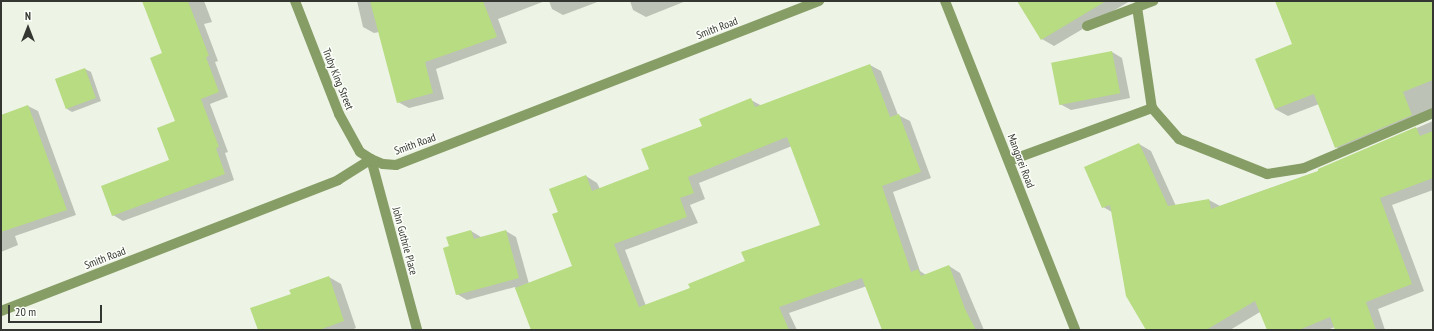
<!DOCTYPE html>
<style>
body{margin:0}
#map{position:relative;width:1434px;height:331px;overflow:hidden;background:#edf3e5;font-family:"PT Sans Narrow",sans-serif}
div>[style]{position:absolute}
.shadow>*{inset:0;background:#0003}
.building>*{inset:0;background:#b7dc81;transform-origin:0 0}
.minor>*{height:10px;margin:-5px;padding:0 5px;transform-origin:5px;border-radius:5px;background:#869d65}
span{translate:-50% -50%;white-space:nowrap;text-align:center;line-height:1.15;-webkit-text-stroke:3px #fcfff9;paint-order:stroke}
.street-label{font-size:11px;color:#343631}
.frame{position:absolute;inset:0;border:2px solid #343631;pointer-events:none}
.north{position:absolute;left:8px;top:8px;width:40px;height:40px;-webkit-text-stroke:3px #fcfff9;paint-order:stroke;rotate:0deg;font-size:11px;font-weight:700;line-height:16px;text-align:center;color:#343631}
.north::after{content:'';display:block;margin:auto;width:14px;height:18px;background:#343631;clip-path:polygon(50% 0,100% 100%,50% 72%,0 100%)}
.scale{position:absolute;left:8px;top:305px;width:94px;height:18px;box-sizing:border-box;border:2px solid #343631;border-top:0;padding-left:5px;font-size:12px;line-height:14px;white-space:nowrap;color:#343631;-webkit-text-stroke:3px #fcfff9;paint-order:stroke}
</style>
<div id="map">
<div class="shadow">
<div style="clip-path:polygon(143px 1px,204px 1px,212px 22px,204px 24px,218px 61px,215px 62px,228px 97px,210px 104px,228px 152px,225px 153px,234px 180px,123px 221px,113px 215px,170px 160px,176px 121px,163px 53px)"></div>
<div style="clip-path:polygon(357px 1px,545px 1px,498px 19px,507px 43px,436px 69px,444px 99px,409px 108px,398px 102px,379px 32px,374px 33px,363px 27px)"></div>
<div style="clip-path:polygon(549px 1px,600px 1px,563px 15px,552px 9px)"></div>
<div style="clip-path:polygon(630px 1px,686px 1px,646px 17px,633px 10px)"></div>
<div style="clip-path:polygon(1018px 1px,1130px 1px,1054px 46px,1042px 39px)"></div>
<div style="clip-path:polygon(1277px 1px,1433px 1px,1433px 118px,1348px 154px,1336px 147px,1319px 104px,1288px 116px,1275px 109px,1293px 45px)"></div>
<div style="clip-path:polygon(1112px 52px,1122px 58px,1130px 98px,1071px 110px,1060px 104px)"></div>
<div style="clip-path:polygon(evenodd,870px 65px,881px 71px,898px 115px,910px 121px,931px 178px,893px 192px,920px 271px,926px 275px,949px 266px,960px 273px,984px 330px,883px 330px,867px 286px,789px 313px,797px 330px,532px 330px,515px 287px,467px 300px,457px 294px,450px 247px,471px 231px,481px 237px,506px 231px,516px 237px,529px 284px,573px 266px,559px 213px,586px 176px,597px 183px,600px 189px,650px 170px,703px 126px,751px 100px,762px 106px,870px 65px,792px 146px,821px 225px,691px 288px,646px 306px,625px 250px,698px 223px,690px 205px,705px 199px,699px 183px,792px 146px)"></div>
<div style="clip-path:polygon(85px 69px,91px 72px,101px 101px,72px 112px,67px 109px)"></div>
<div style="clip-path:polygon(28px 106px,38px 111px,76px 215px,15px 236px,18px 245px,1px 252px,1px 116px)"></div>
<div style="clip-path:polygon(1433px 121px,1433px 190px,1392px 205px,1424px 291px,1378px 309px,1385px 330px,1336px 330px,1335px 327px,1327px 330px,1268px 330px,1260px 312px,1230px 330px,1147px 330px,1112px 212px,1103px 207px,1139px 144px,1151px 151px,1176px 206px,1209px 200px,1220px 206px,1319px 171px,1319px 170px)"></div>
<div style="clip-path:polygon(329px 277px,341px 284px,356px 328px,351px 330px,259px 330px,292px 295px)"></div>
</div>
<div class="building">
<div style="clip-path:polygon(142px 1px,188px 1px,209px 56px,206px 57px,219px 92px,201px 99px,219px 147px,216px 148px,225px 174px,112px 216px,101px 186px,169px 160px,157px 128px,175px 121px,150px 58px,162px 53px)"></div>
<div style="clip-path:polygon(370px 1px,483px 1px,497px 37px,425px 62px,433px 93px,397px 103px)"></div>
<div style="clip-path:polygon(1017px 1px,1106px 1px,1041px 40px)"></div>
<div style="clip-path:polygon(1275px 1px,1433px 1px,1433px 80px,1403px 92px,1412px 115px,1335px 148px,1314px 94px,1275px 109px,1255px 59px,1292px 44px)"></div>
<div style="left:1112px;top:51px;width:43px;height:62px;rotate:79deg"></div>
<div style="clip-path:polygon(evenodd,870px 64px,890px 117px,899px 114px,921px 172px,882px 186px,911px 272px,918px 269px,921px 276px,949px 265px,965px 309px,976px 330px,882px 330px,862px 278px,779px 307px,789px 330px,531px 330px,515px 288px,572px 266px,552px 214px,558px 212px,549px 189px,586px 175px,592px 191px,649px 169px,641px 149px,702px 126px,699px 119px,751px 98px,755px 107px,870px 64px,787px 137px,820px 225px,741px 252px,745px 261px,688px 284px,690px 288px,639px 307px,614px 244px,687px 217px,680px 198px,694px 193px,688px 177px,787px 137px)"></div>
<div style="left:85px;top:68px;width:32px;height:32px;rotate:70deg"></div>
<div style="clip-path:polygon(28px 105px,67px 210px,1px 232px,1px 115px)"></div>
<div style="clip-path:polygon(1416px 127px,1420px 136px,1433px 131px,1433px 178px,1380px 198px,1412px 284px,1366px 302px,1376px 330px,1335px 330px,1330px 317px,1299px 330px,1267px 330px,1255px 301px,1206px 330px,1146px 330px,1126px 296px,1110px 205px,1102px 208px,1084px 167px,1139px 143px,1168px 206px,1209px 199px,1211px 209px,1318px 171px,1318px 169px)"></div>
<div style="clip-path:polygon(471px 230px,474px 239px,506px 230px,519px 278px,456px 295px,443px 248px,449px 246px,446px 237px)"></div>
<div style="clip-path:polygon(329px 276px,344px 321px,319px 330px,258px 330px,250px 308px,291px 294px,289px 290px)"></div>
</div>
<div class="minor">
<div style="left:295px;top:1px;width:121px;rotate:68.7deg"></div>
<div style="left:339px;top:114px;width:43px;rotate:61.1deg"></div>
<div style="left:360px;top:152px;width:13px;rotate:32deg"></div>
<div style="left:371px;top:159px;width:177px;rotate:74.9deg"></div>
<div style="left:945px;top:1px;width:354px;rotate:68.4deg"></div>
<div style="left:1137px;top:7px;width:102px;rotate:81.6deg"></div>
<div style="left:1087px;top:26px;width:71px;rotate:-20.7deg"></div>
<div style="left:1009px;top:161px;width:153px;rotate:-20.3deg"></div>
<div style="left:1152px;top:108px;width:41px;rotate:48.9deg"></div>
<div style="left:1179px;top:139px;width:95px;rotate:21.7deg"></div>
<div style="left:1267px;top:174px;width:37px;rotate:-9deg"></div>
<div style="left:1304px;top:168px;width:140px;rotate:-23.1deg"></div>
<div style="left:1px;top:311px;width:362px;rotate:-21.2deg"></div>
<div style="left:338px;top:180px;width:39px;rotate:-32deg"></div>
<div style="left:371px;top:159px;width:13px;rotate:23deg"></div>
<div style="left:383px;top:164px;width:13px;rotate:4deg"></div>
<div style="left:396px;top:165px;width:454px;rotate:-21.2deg"></div>
</div>
<div class="street-label">
<span style="left:717px;top:28px;rotate:-21deg">Smith Road</span>
<span style="left:338px;top:79px;rotate:68deg">Truby King Street</span>
<span style="left:415px;top:144px;rotate:-20deg">Smith Road</span>
<span style="left:1021px;top:161px;rotate:69deg">Mangorei Road</span>
<span style="left:405px;top:241px;rotate:75deg">John Guthrie Place</span>
<span style="left:105px;top:258px;rotate:-21deg">Smith Road</span>
</div>
<div class="frame"></div>
<div class="north">N</div>
<div class="scale">20 m</div>
</div>
